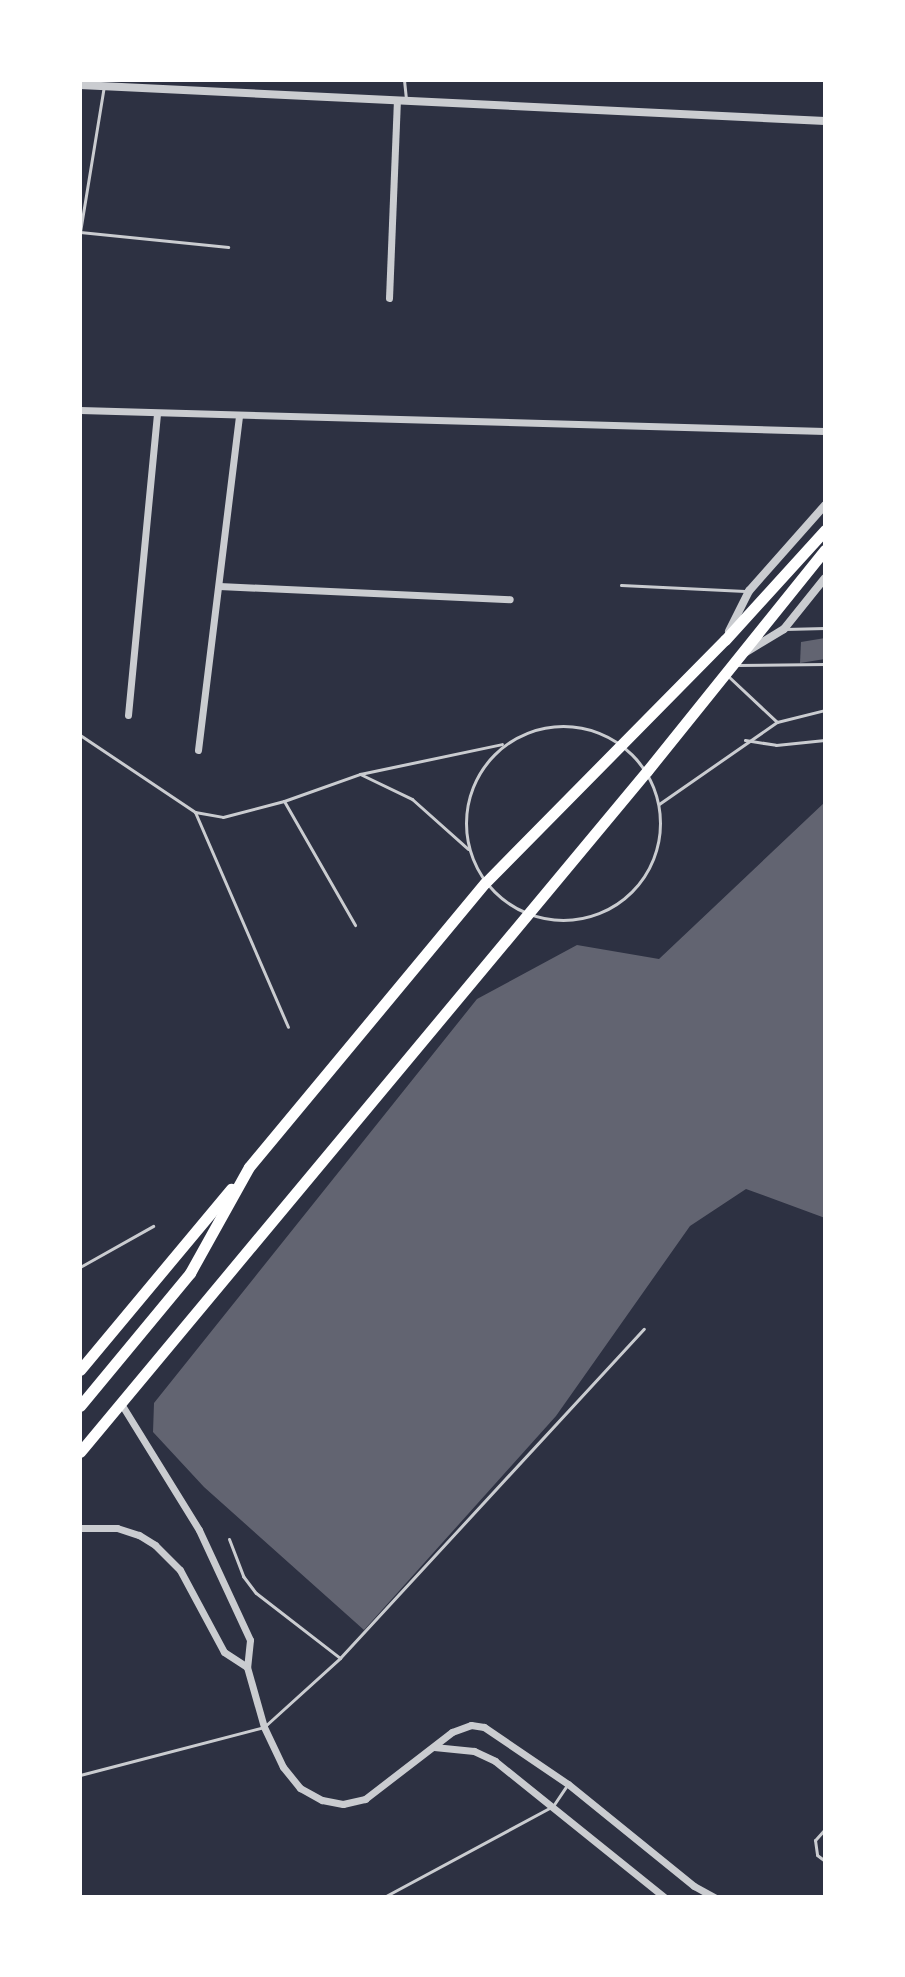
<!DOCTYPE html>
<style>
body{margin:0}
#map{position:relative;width:905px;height:1977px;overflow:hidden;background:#2d3142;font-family:Poppins,sans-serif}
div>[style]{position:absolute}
.building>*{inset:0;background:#626471}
.service>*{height:3px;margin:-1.5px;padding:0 1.5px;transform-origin:1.5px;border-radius:1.5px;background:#caccd0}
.service>.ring{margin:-1.5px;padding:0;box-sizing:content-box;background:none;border:3px solid #caccd0;border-radius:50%}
.minor>*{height:7px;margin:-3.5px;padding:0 3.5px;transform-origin:3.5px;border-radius:3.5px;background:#caccd0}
.tertiary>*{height:8px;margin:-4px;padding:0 4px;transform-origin:4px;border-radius:4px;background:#caccd0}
.primary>*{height:11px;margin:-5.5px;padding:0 5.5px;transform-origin:5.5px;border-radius:5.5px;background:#fff}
span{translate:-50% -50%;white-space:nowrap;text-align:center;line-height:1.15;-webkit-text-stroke:7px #fff;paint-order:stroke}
.frame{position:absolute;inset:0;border:82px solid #fff;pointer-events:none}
</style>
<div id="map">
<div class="building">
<div style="clip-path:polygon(825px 638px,825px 659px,800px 663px,801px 642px)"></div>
<div style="clip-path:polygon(825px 802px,825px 1218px,746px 1189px,690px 1226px,556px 1416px,364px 1630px,204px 1487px,153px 1432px,154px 1403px,477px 999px,577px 945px,659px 959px)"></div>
</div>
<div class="service">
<div style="left:404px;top:80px;width:19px;rotate:84deg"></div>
<div style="left:80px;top:232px;width:149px;rotate:5.8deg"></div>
<div style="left:80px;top:232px;width:148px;rotate:-80.7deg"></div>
<div style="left:621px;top:585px;width:124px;rotate:2.8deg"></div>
<div style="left:785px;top:629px;width:40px;rotate:-1.4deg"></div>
<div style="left:738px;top:665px;width:87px;rotate:-0.7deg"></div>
<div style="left:728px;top:676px;width:67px;rotate:43.2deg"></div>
<div class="ring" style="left:466px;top:726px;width:191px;height:191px"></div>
<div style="left:80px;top:735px;width:138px;rotate:33.8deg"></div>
<div style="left:195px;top:812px;width:28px;rotate:10deg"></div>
<div style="left:223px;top:817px;width:63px;rotate:-14.7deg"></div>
<div style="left:284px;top:801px;width:81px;rotate:-19.6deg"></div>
<div style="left:360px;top:774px;width:145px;rotate:-11.9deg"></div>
<div style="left:745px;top:740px;width:31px;rotate:9deg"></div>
<div style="left:776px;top:745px;width:49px;rotate:-5.8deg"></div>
<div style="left:360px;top:774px;width:58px;rotate:25.7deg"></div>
<div style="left:412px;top:799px;width:75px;rotate:41.8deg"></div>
<div style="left:284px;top:801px;width:143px;rotate:60.2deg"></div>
<div style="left:659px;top:804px;width:144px;rotate:-34.8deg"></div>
<div style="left:777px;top:722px;width:49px;rotate:-14deg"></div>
<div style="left:195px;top:812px;width:234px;rotate:66.6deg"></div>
<div style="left:80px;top:1267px;width:84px;rotate:-29.3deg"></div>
<div style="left:229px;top:1539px;width:40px;rotate:69deg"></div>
<div style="left:243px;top:1576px;width:21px;rotate:53deg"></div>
<div style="left:256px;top:1593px;width:106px;rotate:37.7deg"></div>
<div style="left:80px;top:1775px;width:190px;rotate:-14.6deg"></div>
<div style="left:264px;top:1727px;width:103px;rotate:-42.2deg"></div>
<div style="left:340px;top:1658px;width:448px;rotate:-47.3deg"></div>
<div style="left:825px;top:1829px;width:15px;rotate:132deg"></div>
<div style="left:815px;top:1840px;width:15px;rotate:82deg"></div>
<div style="left:817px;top:1855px;width:10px;rotate:37deg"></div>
<div style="left:384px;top:1897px;width:192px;rotate:-28.3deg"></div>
<div style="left:553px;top:1806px;width:23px;rotate:-56deg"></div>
</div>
<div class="minor">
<div style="left:389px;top:298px;width:195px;rotate:-87.7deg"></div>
<div style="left:80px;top:410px;width:745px;rotate:1.61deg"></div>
<div style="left:219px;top:586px;width:291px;rotate:2.6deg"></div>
<div style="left:128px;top:715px;width:303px;rotate:-84.5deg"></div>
<div style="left:198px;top:750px;width:337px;rotate:-83deg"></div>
<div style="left:120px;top:1402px;width:150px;rotate:58.3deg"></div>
<div style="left:199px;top:1530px;width:121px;rotate:65.1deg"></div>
<div style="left:250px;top:1640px;width:27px;rotate:96deg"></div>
<div style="left:247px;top:1667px;width:62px;rotate:74.2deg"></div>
<div style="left:264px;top:1727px;width:44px;rotate:64.6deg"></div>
<div style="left:283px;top:1767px;width:27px;rotate:51deg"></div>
<div style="left:300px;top:1788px;width:25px;rotate:29deg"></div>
<div style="left:322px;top:1800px;width:21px;rotate:11deg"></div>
<div style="left:343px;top:1804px;width:23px;rotate:-13deg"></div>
<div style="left:365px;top:1799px;width:110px;rotate:-37.6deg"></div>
<div style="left:452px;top:1732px;width:20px;rotate:-20deg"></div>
<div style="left:471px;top:1725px;width:13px;rotate:9deg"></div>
<div style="left:484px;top:1727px;width:102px;rotate:34.2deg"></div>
<div style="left:568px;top:1784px;width:162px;rotate:39deg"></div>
<div style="left:694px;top:1886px;width:23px;rotate:29deg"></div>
<div style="left:80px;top:1528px;width:37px"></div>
<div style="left:117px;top:1528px;width:23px;rotate:18deg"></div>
<div style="left:139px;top:1535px;width:19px;rotate:32deg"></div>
<div style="left:155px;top:1545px;width:35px;rotate:45deg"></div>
<div style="left:180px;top:1570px;width:93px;rotate:61.8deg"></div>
<div style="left:224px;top:1652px;width:27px;rotate:33deg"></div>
<div style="left:434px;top:1747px;width:40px;rotate:5.7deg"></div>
<div style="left:474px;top:1751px;width:23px;rotate:25deg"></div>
<div style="left:495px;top:1761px;width:217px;rotate:38.8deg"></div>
</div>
<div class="tertiary">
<div style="left:80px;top:85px;width:746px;rotate:2.77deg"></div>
<div style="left:729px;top:631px;width:45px;rotate:-63.4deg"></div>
<div style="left:749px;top:591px;width:115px;rotate:-48.5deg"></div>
<div style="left:746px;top:652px;width:44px;rotate:-31.2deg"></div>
<div style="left:784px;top:629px;width:65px;rotate:-51.2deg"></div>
</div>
<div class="primary">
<div style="left:80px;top:1370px;width:236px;rotate:-50.2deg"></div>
<div style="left:80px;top:1406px;width:173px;rotate:-50.4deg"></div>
<div style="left:190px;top:1273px;width:121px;rotate:-60.9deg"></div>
<div style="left:249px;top:1167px;width:369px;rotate:-50.3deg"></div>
<div style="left:485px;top:883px;width:342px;rotate:-45.4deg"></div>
<div style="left:725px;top:640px;width:149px;rotate:-47.7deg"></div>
<div style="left:80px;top:1452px;width:886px;rotate:-50.22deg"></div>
<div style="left:647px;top:771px;width:284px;rotate:-51.2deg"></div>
</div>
<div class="frame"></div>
</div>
